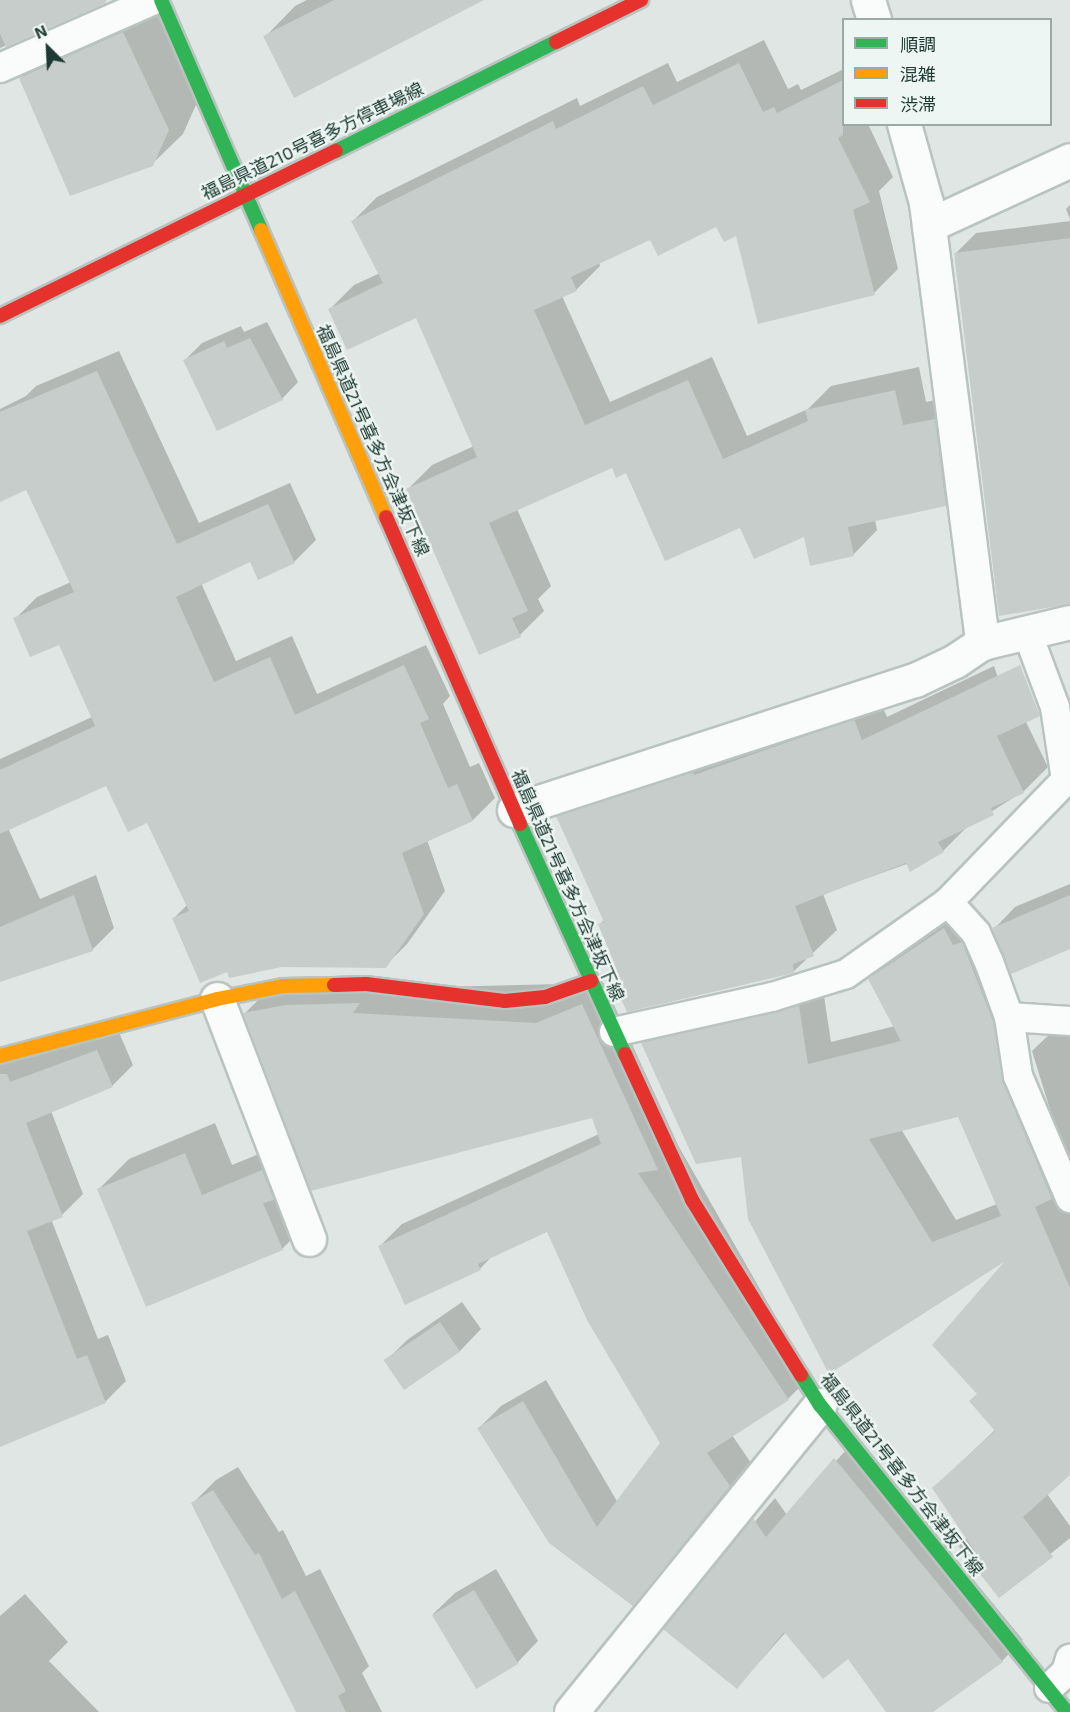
<!DOCTYPE html>
<meta charset="utf-8">
<style>
body{margin:0}
#map{position:relative;width:1070px;height:1712px;overflow:hidden;background:#e0e6e3;font-family:"Exo 2","Noto Sans JP",sans-serif}
div>[style]{position:absolute}
.shadow>*{inset:0;background:#0003}
.building>*{inset:0;background:#c7cdcb;transform-origin:0 0}
.roads{filter:drop-shadow(2px 0 #b9c3bf) drop-shadow(-2px 0 #b9c3bf) drop-shadow(0 2px #b9c3bf) drop-shadow(0 -2px #b9c3bf)}
.lane>*{height:28px;margin:-14px;padding:0 14px;transform-origin:14px;border-radius:14px;background:#fafbfb}
.street>*{height:33px;margin:-16.5px;padding:0 16.5px;transform-origin:16.5px;border-radius:16.5px;background:#fafbfb}
.fast>*{height:14px;margin:-7px;padding:0 7px;transform-origin:7px;border-radius:7px;background:#30b455}
.slow>*{height:14px;margin:-7px;padding:0 7px;transform-origin:7px;border-radius:7px;background:#ff9f0a}
.jam>*{height:14px;margin:-7px;padding:0 7px;transform-origin:7px;border-radius:7px;background:#e5322d}
span{translate:-50% -50%;white-space:nowrap;text-align:center;line-height:1.15;-webkit-text-stroke:4.5px #edf6f2;paint-order:stroke}
.street-label{font-size:18px;color:#1e3933}
.legend{position:absolute;left:842px;top:18px;width:210px;height:108px;box-sizing:border-box;background:#edf6f2;border:2px solid #9aaaa6;margin:0;padding:8px 10px;list-style:none;font-size:18px;color:#1e3933}
.legend li{display:flex;align-items:center;gap:12px;height:30px}
.legend b{width:30px;border:2px solid #9aaaa6}
.north{position:absolute;left:18px;top:18px;width:60px;height:60px;-webkit-text-stroke:4px #edf6f2;paint-order:stroke;rotate:336deg;font-size:16px;font-weight:700;line-height:24px;text-align:center;color:#1e3933}
.north::after{content:'';display:block;margin:auto;width:21px;height:27px;background:#1e3933;clip-path:polygon(50% 0,100% 100%,50% 72%,0 100%)}
</style>
<div id="map">
<div class="shadow">
<div style="clip-path:polygon(0 0,107px 0,0 48px)"></div>
<div style="clip-path:polygon(307px 0,481px 0,265px 37px,295px 6px)"></div>
<div style="clip-path:polygon(154px 2px,199px 98px,183px 134px,152px 164px,21px 78px,51px 48px)"></div>
<div style="clip-path:polygon(764px 40px,788px 89px,798px 84px,801px 90px,844px 69px,844px 124px,868px 124px,893px 177px,879px 191px,898px 269px,874px 293px,717px 225px,650px 238px,599px 262px,600px 266px,576px 290px,562px 296px,610px 402px,712px 357px,747px 436px,808px 409px,831px 386px,919px 367px,926px 402px,958px 395px,969px 481px,945px 505px,875px 520px,877px 530px,853px 555px,805px 535px,741px 526px,613px 466px,517px 509px,551px 586px,538px 599px,544px 611px,520px 635px,408px 489px,432px 465px,474px 446px,416px 316px,330px 309px,354px 285px,380px 273px,353px 221px,377px 197px,577px 98px,580px 106px,668px 63px,677px 82px)"></div>
<div style="clip-path:polygon(1070px 205px,1070px 219px,1066px 209px)"></div>
<div style="clip-path:polygon(1070px 221px,1070px 266px,955px 254px,976px 233px)"></div>
<div style="clip-path:polygon(267px 322px,298px 382px,282px 399px,185px 360px,202px 343px,241px 326px,244px 332px)"></div>
<div style="clip-path:polygon(119px 351px,199px 523px,290px 483px,316px 540px,294px 562px,251px 560px,201px 583px,236px 661px,292px 636px,317px 694px,426px 645px,450px 696px,443px 704px,470px 767px,479px 763px,495px 798px,473px 820px,427px 840px,445px 891px,407px 944px,385px 966px,282px 966px,228px 970px,174px 918px,188px 904px,148px 821px,107px 784px,8px 828px,40px 899px,96px 875px,114px 928px,92px 950px,0 980px,0 759px,92px 717px,59px 643px,15px 619px,37px 597px,71px 582px,26px 488px,0 501px,0 409px,26px 396px,36px 386px)"></div>
<div style="clip-path:polygon(994px 666px,1001px 687px,1008px 685px,1048px 767px,1024px 791px,967px 827px,943px 851px,823px 894px,837px 930px,793px 972px,628px 1011px,618px 989px,624px 982px,600px 924px,605px 919px,557px 817px,581px 793px,878px 696px,887px 717px)"></div>
<div style="clip-path:polygon(1070px 884px,1070px 947px,994px 929px,1015px 907px)"></div>
<div style="clip-path:polygon(evenodd,968px 906px,977px 923px,986px 920px,997px 944px,1026px 1058px,1053px 1119px,1032px 1051px,1056px 1028px,1070px 1027px,1070px 1473px,1047px 1494px,1070px 1526px,1070px 1538px,999px 1596px,959px 1546px,967px 1537px,934px 1488px,996px 1429px,978px 1394px,1010px 1257px,829px 1372px,742px 1155px,643px 1043px,666px 1020px,822px 983px,831px 1042px,895px 1026px,870px 979px,893px 956px,968px 906px,959px 1115px,997px 1204px,956px 1220px,901px 1129px,959px 1115px)"></div>
<div style="clip-path:polygon(604px 983px,679px 1147px,810px 1377px,788px 1399px,732px 1435px,751px 1463px,633px 1604px,479px 1428px,501px 1406px,546px 1380px,618px 1503px,662px 1443px,548px 1230px,494px 1254px,480px 1269px,380px 1246px,402px 1224px,599px 1134px,593px 1116px,304px 1168px,295px 1177px,312px 1219px,282px 1249px,98px 1190px,129px 1159px,215px 1123px,232px 1165px,293px 1140px,245px 1013px,267px 991px)"></div>
<div style="clip-path:polygon(118px 1030px,133px 1065px,112px 1086px,51px 1111px,83px 1194px,62px 1215px,51px 1219px,98px 1339px,108px 1335px,126px 1381px,105px 1402px,0 1445px,0 1062px)"></div>
<div style="clip-path:polygon(462px 1302px,481px 1329px,460px 1351px,405px 1389px,386px 1361px,407px 1340px)"></div>
<div style="clip-path:polygon(857px 1438px,1023px 1640px,1002px 1661px,930px 1712px,888px 1712px,848px 1657px,786px 1632px,737px 1687px,665px 1628px,775px 1498px,787px 1515px)"></div>
<div style="clip-path:polygon(238px 1467px,279px 1532px,283px 1530px,306px 1576px,320px 1569px,369px 1666px,362px 1673px,382px 1712px,297px 1712px,192px 1504px,216px 1480px)"></div>
<div style="clip-path:polygon(496px 1569px,538px 1641px,517px 1663px,433px 1614px,455px 1593px)"></div>
<div style="clip-path:polygon(25px 1594px,68px 1642px,49px 1661px,99px 1712px,0 1712px,0 1616px)"></div>
</div>
<div class="building">
<div style="clip-path:polygon(0 0,105px 0,106px 3px,6px 47px,0 34px)"></div>
<div style="clip-path:polygon(334px 0,484px 0,294px 98px,263px 36px)"></div>
<div style="clip-path:polygon(123px 32px,169px 130px,153px 166px,70px 196px,19px 78px)"></div>
<div style="clip-path:polygon(739px 63px,763px 112px,774px 107px,777px 113px,843px 80px,843px 135px,838px 138px,870px 202px,853px 210px,875px 295px,758px 324px,736px 236px,724px 242px,716px 227px,658px 256px,650px 240px,571px 277px,577px 291px,534px 310px,585px 425px,688px 380px,723px 459px,808px 421px,805px 410px,895px 390px,903px 425px,935px 419px,946px 506px,848px 527px,854px 556px,810px 566px,804px 537px,754px 559px,740px 528px,665px 561px,626px 473px,616px 478px,612px 468px,489px 523px,528px 611px,512px 618px,521px 637px,479px 655px,406px 489px,477px 457px,416px 318px,347px 350px,328px 309px,383px 283px,351px 221px,553px 121px,556px 129px,643px 86px,653px 105px)"></div>
<div style="clip-path:polygon(1070px 238px,1070px 604px,999px 616px,954px 253px)"></div>
<div style="clip-path:polygon(250px 338px,283px 400px,217px 431px,183px 360px,224px 341px,227px 348px)"></div>
<div style="clip-path:polygon(97px 371px,177px 544px,268px 504px,295px 563px,258px 580px,250px 562px,176px 597px,214px 682px,270px 657px,295px 715px,404px 665px,429px 719px,420px 723px,448px 788px,457px 784px,473px 821px,402px 853px,424px 914px,386px 968px,282px 967px,229px 978px,227px 972px,200px 983px,172px 918px,189px 911px,147px 823px,128px 832px,106px 786px,0 834px,0 770px,95px 726px,59px 645px,30px 657px,13px 618px,74px 592px,26px 490px,0 502px,0 412px)"></div>
<div style="clip-path:polygon(1020px 665px,1040px 716px,997px 736px,1024px 793px,991px 808px,994px 815px,938px 842px,944px 852px,910px 872px,906px 863px,795px 906px,814px 956px,793px 964px,794px 973px,627px 1012px,616px 988px,623px 985px,598px 924px,604px 922px,556px 816px,693px 772px,694px 775px,854px 719px,862px 740px)"></div>
<div style="clip-path:polygon(74px 895px,93px 951px,0 982px,0 927px)"></div>
<div style="clip-path:polygon(1070px 895px,1070px 949px,1011px 974px,992px 928px)"></div>
<div style="clip-path:polygon(evenodd,944px 928px,953px 945px,962px 942px,993px 1021px,1003px 1082px,1052px 1199px,1035px 1207px,1070px 1288px,1070px 1475px,1023px 1517px,1053px 1557px,999px 1598px,957px 1545px,984px 1565px,932px 1488px,995px 1431px,969px 1401px,977px 1394px,932px 1345px,1004px 1262px,829px 1374px,748px 1219px,741px 1157px,696px 1164px,641px 1043px,799px 1006px,808px 1064px,901px 1041px,868px 979px,944px 928px,958px 1117px,1001px 1216px,932px 1242px,869px 1139px,958px 1117px)"></div>
<div style="clip-path:polygon(360px 1003px,353px 1013px,536px 1023px,582px 1004px,658px 1170px,638px 1173px,789px 1400px,707px 1453px,730px 1486px,633px 1606px,549px 1543px,477px 1428px,523px 1401px,597px 1527px,660px 1443px,587px 1320px,547px 1232px,478px 1264px,481px 1270px,405px 1305px,378px 1246px,601px 1144px,592px 1118px,311px 1191px,243px 1013px,285px 1005px)"></div>
<div style="clip-path:polygon(97px 1050px,113px 1087px,26px 1123px,63px 1217px,27px 1231px,77px 1359px,87px 1355px,106px 1403px,0 1447px,0 1074px,7px 1074px,10px 1082px)"></div>
<div style="clip-path:polygon(185px 1153px,202px 1195px,262px 1170px,274px 1200px,263px 1203px,283px 1250px,146px 1307px,97px 1189px)"></div>
<div style="left:440px;top:1322px;width:36px;height:68px;rotate:56deg"></div>
<div style="clip-path:polygon(834px 1458px,1003px 1662px,933px 1712px,886px 1712px,848px 1659px,823px 1679px,784px 1632px,737px 1689px,663px 1629px,753px 1518px,766px 1537px)"></div>
<div style="clip-path:polygon(213px 1490px,255px 1555px,259px 1553px,282px 1599px,295px 1591px,346px 1691px,338px 1696px,346px 1712px,296px 1712px,191px 1503px)"></div>
<div style="left:474px;top:1590px;width:86px;height:49px;rotate:59deg"></div>
</div>
<div class="roads">
<div class="lane">
<div style="left:0;top:68px;width:168px;rotate:-23.8deg"></div>
<div style="left:948px;top:902px;width:42px;rotate:47.9deg"></div>
<div style="left:976px;top:933px;width:32px;rotate:66deg"></div>
<div style="left:989px;top:962px;width:59px;rotate:70deg"></div>
<div style="left:1009px;top:1017px;width:60px;rotate:81.3deg"></div>
<div style="left:1018px;top:1076px;width:133px;rotate:66.9deg"></div>
<div style="left:1009px;top:1017px;width:61px;rotate:3.8deg"></div>
<div style="left:614px;top:1032px;width:162px;rotate:-12.5deg"></div>
<div style="left:772px;top:997px;width:77px;rotate:-17.3deg"></div>
<div style="left:846px;top:974px;width:125px;rotate:-35.2deg"></div>
<div style="left:948px;top:902px;width:170px;rotate:-46deg"></div>
<div style="left:1066px;top:780px;width:74px;rotate:-98.6deg"></div>
<div style="left:1055px;top:707px;width:80px;rotate:-110.5deg"></div>
<div style="left:1049px;top:1688px;width:23px;rotate:-43deg"></div>
<div style="left:1066px;top:1672px;width:14px;rotate:-73deg"></div>
</div>
<div class="street">
<div style="left:868px;top:0;width:21px;rotate:73deg"></div>
<div style="left:904px;top:124px;width:82px;rotate:74.4deg"></div>
<div style="left:926px;top:203px;width:444px;rotate:82.7deg"></div>
<div style="left:929px;top:225px;width:155px;rotate:-24.7deg"></div>
<div style="left:514px;top:810px;width:422px;rotate:-18deg"></div>
<div style="left:915px;top:680px;width:44px;rotate:-25.4deg"></div>
<div style="left:955px;top:661px;width:32px;rotate:-34deg"></div>
<div style="left:982px;top:643px;width:90px;rotate:-13.4deg"></div>
<div style="left:217px;top:999px;width:257px;rotate:69deg"></div>
<div style="left:571px;top:1712px;width:395px;rotate:-51deg"></div>
</div>
<div class="fast">
<div style="left:161px;top:0;width:251px;rotate:66.5deg"></div>
<div style="left:336px;top:151px;width:246px;rotate:-26.4deg"></div>
<div style="left:520px;top:824px;width:253px;rotate:65.5deg"></div>
<div style="left:801px;top:1375px;width:36px;rotate:58deg"></div>
<div style="left:820px;top:1405px;width:394px;rotate:51.2deg"></div>
</div>
<div class="slow">
<div style="left:261px;top:230px;width:313px;rotate:66.5deg"></div>
<div style="left:0;top:1056px;width:224px;rotate:-14.7deg"></div>
<div style="left:217px;top:999px;width:67px;rotate:-11.1deg"></div>
<div style="left:283px;top:986px;width:51px;rotate:-1.1deg"></div>
</div>
<div class="jam">
<div style="left:556px;top:42px;width:95px;rotate:-26.3deg"></div>
<div style="left:0;top:316px;width:374px;rotate:-26.2deg"></div>
<div style="left:386px;top:517px;width:335px;rotate:66.4deg"></div>
<div style="left:334px;top:985px;width:32px;rotate:-2deg"></div>
<div style="left:366px;top:984px;width:140px;rotate:7deg"></div>
<div style="left:505px;top:1001px;width:40px;rotate:-5.7deg"></div>
<div style="left:545px;top:997px;width:49px;rotate:-19.2deg"></div>
<div style="left:625px;top:1054px;width:161px;rotate:65.3deg"></div>
<div style="left:692px;top:1200px;width:206px;rotate:58.1deg"></div>
</div>
</div>
<div class="street-label">
<span style="left:312px;top:141px;rotate:-26deg">福島県道210号喜多方停車場線</span>
<span style="left:373px;top:440px;rotate:66deg">福島県道21号喜多方会津坂下線</span>
<span style="left:568px;top:885px;rotate:66deg">福島県道21号喜多方会津坂下線</span>
<span style="left:902px;top:1474px;rotate:52deg">福島県道21号喜多方会津坂下線</span>
</div>
<ul class="legend">
<li><b style="height:8px;background:#30b455"></b>順調</li>
<li><b style="height:8px;background:#ff9f0a"></b>混雑</li>
<li><b style="height:8px;background:#e5322d"></b>渋滞</li>
</ul>
<div class="north">N</div>
</div>
